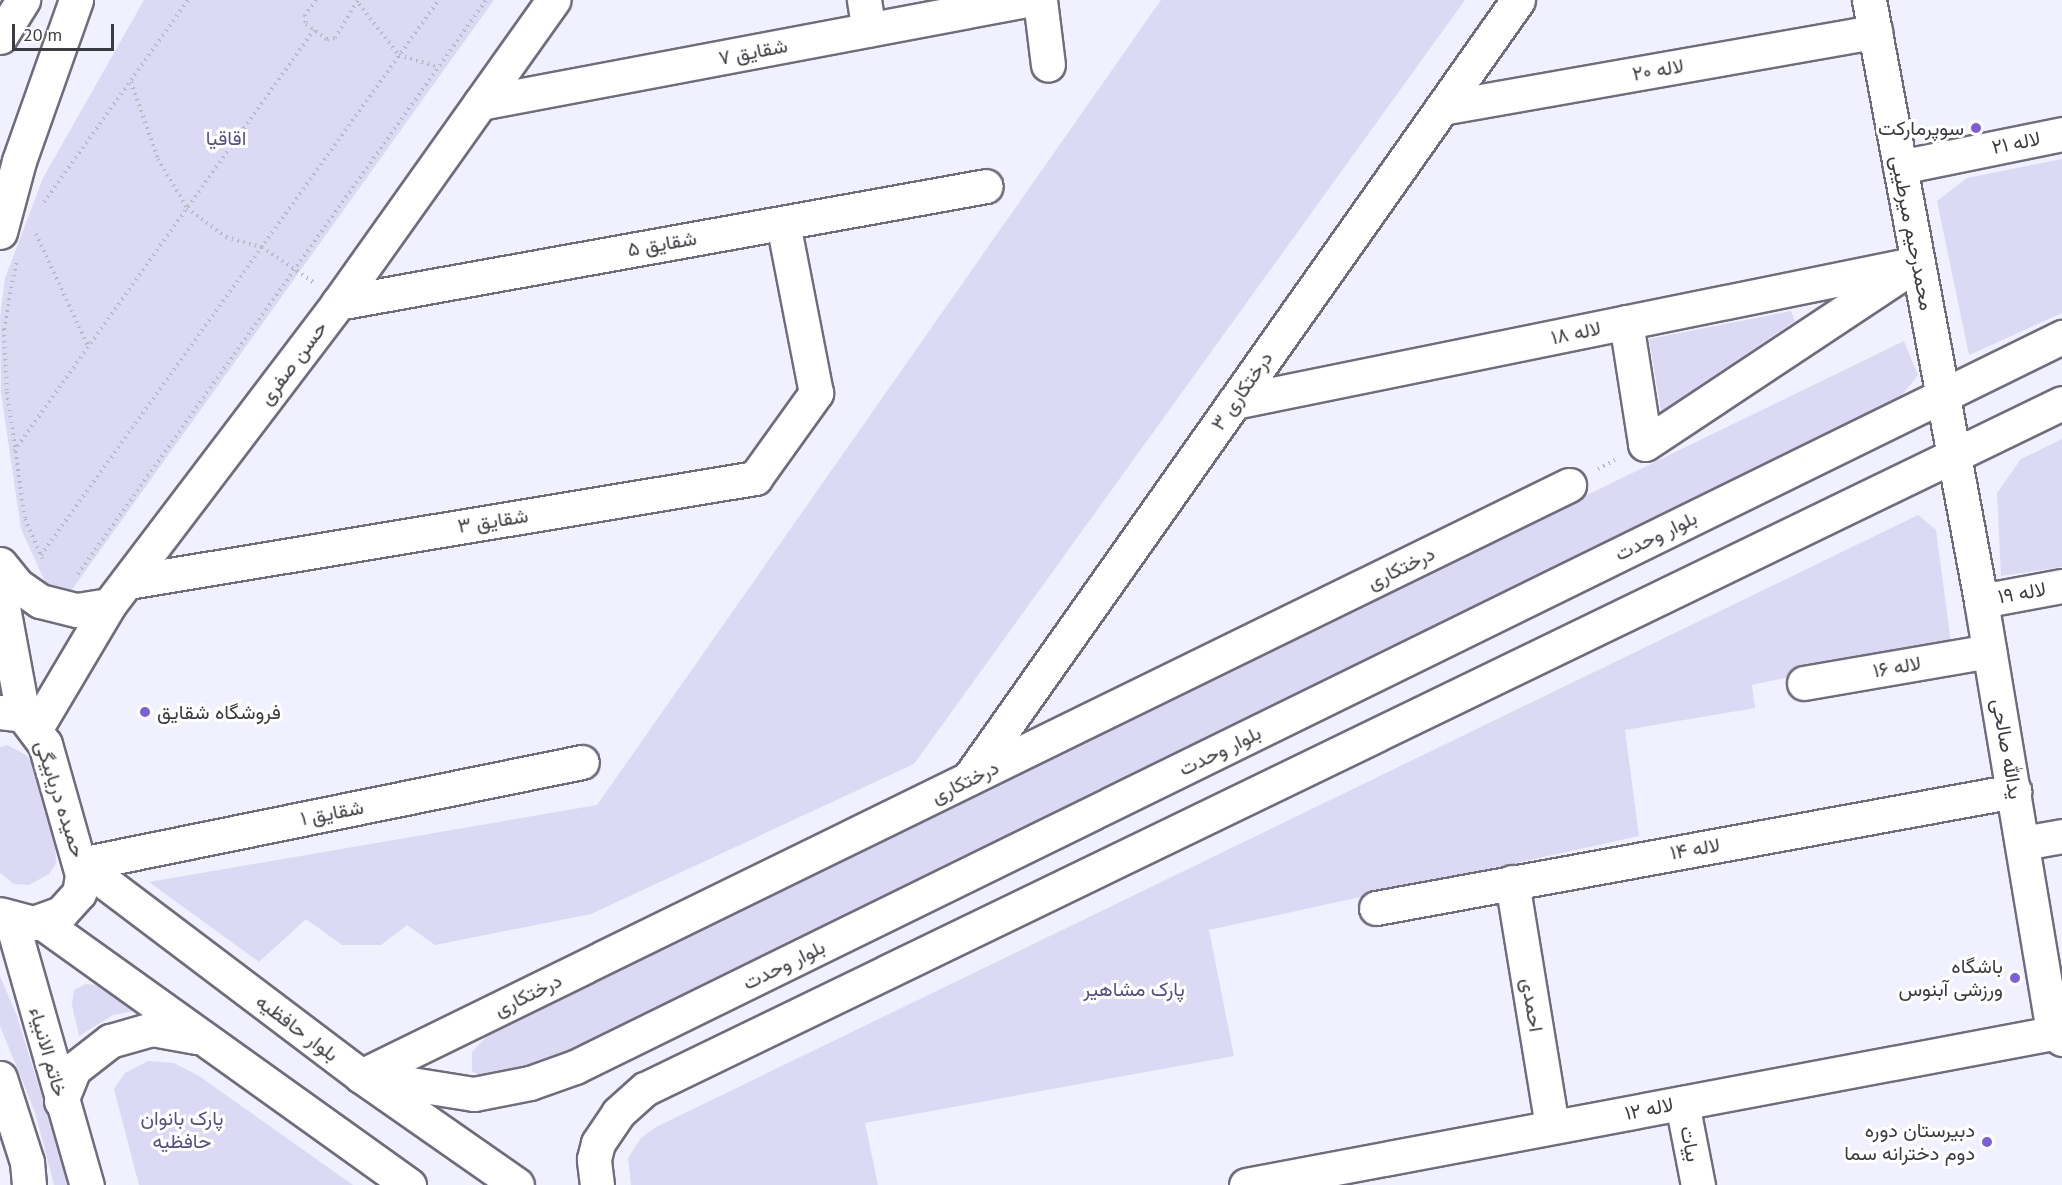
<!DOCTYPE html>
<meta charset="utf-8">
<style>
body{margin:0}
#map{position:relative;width:2062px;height:1185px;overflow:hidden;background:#f1f0fe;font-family:"PT Sans",Vazirmatn,sans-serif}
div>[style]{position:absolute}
.green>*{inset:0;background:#dcd9f5}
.path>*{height:4px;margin-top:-2px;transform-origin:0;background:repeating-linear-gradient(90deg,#b8b7c3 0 1.5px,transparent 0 6px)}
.roads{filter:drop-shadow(2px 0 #6f6d7c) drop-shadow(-2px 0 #6f6d7c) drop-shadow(0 2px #6f6d7c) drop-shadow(0 -2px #6f6d7c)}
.minor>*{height:33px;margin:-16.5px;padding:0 16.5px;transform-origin:16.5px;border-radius:16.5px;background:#fff}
.major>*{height:33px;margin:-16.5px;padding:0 16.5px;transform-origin:16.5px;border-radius:16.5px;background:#fff}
.dots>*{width:16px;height:16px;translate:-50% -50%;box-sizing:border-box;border:3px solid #fff;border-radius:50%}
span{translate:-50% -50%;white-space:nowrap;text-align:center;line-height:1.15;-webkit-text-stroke:6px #fff;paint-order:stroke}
.street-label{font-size:20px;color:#3b3b42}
.poi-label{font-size:20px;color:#3b3b42}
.right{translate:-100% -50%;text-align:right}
.left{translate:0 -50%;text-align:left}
.park-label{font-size:20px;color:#574e82}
.scale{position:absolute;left:12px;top:24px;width:102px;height:27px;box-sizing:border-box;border:3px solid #3b3b42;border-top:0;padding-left:8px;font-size:18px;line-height:21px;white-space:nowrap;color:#3b3b42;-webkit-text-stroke:4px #fff;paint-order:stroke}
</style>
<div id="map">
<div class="green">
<div style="clip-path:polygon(144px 0,494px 0,66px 598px,46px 584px,21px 529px,1px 393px,0 317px,5px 278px,43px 178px)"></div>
<div style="clip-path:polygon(1161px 0,1465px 0,914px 764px,591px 914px,435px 945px,407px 925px,381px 945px,342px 945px,306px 919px,259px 962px,149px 882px,597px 805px)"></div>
<div style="clip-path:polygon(2062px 159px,2062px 313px,1969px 355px,1937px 201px,1967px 178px)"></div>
<div style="clip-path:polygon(1791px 311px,1795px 321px,1661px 411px,1649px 339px)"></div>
<div style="clip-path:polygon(1904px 341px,1918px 375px,1895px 404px,556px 1060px,487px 1080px,472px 1071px,472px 1052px,488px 1035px,529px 1009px)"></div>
<div style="clip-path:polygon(2062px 439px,2062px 567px,2001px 576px,1997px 493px,2021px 459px)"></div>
<div style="clip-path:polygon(1918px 515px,1936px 530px,1951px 643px,1752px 685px,1755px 708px,1625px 730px,1639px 836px,1209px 930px,1234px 1056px,865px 1123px,878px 1185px,631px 1185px,628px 1158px,641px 1138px,656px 1127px)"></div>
<div style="clip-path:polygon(7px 745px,26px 755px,33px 764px,55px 838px,56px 864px,49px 874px,29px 885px,14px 884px,0 873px,0 747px)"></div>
<div style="clip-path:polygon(0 976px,17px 1016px,69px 1185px,54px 1185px,35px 1112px,0 1026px)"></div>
<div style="clip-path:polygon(86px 984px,103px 986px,121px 995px,135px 1011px,113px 1015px,79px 1036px,72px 1005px,74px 990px)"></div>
<div style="clip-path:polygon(148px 1061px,174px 1063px,199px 1076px,353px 1185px,139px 1185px,114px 1089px,125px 1073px)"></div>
</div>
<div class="path">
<div style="left:316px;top:0;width:19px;rotate:126deg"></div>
<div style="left:305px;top:15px;width:9px;rotate:84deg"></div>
<div style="left:306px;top:24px;width:26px;rotate:36deg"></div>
<div style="left:327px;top:39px;width:8px;rotate:-7deg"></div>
<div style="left:335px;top:38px;width:44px;rotate:-58.8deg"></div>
<div style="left:359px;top:4px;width:65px;rotate:51.9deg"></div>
<div style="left:399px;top:55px;width:41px;rotate:17.1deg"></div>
<div style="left:131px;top:82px;width:82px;rotate:70.7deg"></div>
<div style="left:158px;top:159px;width:57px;rotate:59.4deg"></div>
<div style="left:187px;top:208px;width:49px;rotate:36.6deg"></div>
<div style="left:226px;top:237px;width:37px;rotate:16deg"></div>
<div style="left:262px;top:247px;width:62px;rotate:34.5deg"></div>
<div style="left:44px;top:202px;width:248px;rotate:-54.5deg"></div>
<div style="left:36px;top:234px;width:123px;rotate:65.1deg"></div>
<div style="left:16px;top:263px;width:67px;rotate:100.3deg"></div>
<div style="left:4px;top:329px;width:63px;rotate:87.3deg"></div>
<div style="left:7px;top:392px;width:128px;rotate:81.9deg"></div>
<div style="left:25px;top:519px;width:43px;rotate:66.4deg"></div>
<div style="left:14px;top:451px;width:517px;rotate:-54.53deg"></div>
<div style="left:1598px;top:469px;width:19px;rotate:-28deg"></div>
<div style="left:41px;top:555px;width:683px;rotate:-54.36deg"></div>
<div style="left:78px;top:574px;width:704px;rotate:-54.59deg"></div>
</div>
<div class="roads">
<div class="minor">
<div style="left:864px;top:0;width:30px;rotate:81deg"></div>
<div style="left:1040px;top:0;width:65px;rotate:83deg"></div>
<div style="left:1869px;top:0;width:611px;rotate:79.44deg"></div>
<div style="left:1981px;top:601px;width:438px;rotate:80.5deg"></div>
<div style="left:2053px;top:1033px;width:11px;rotate:34deg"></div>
<div style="left:480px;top:103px;width:556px;rotate:-10.68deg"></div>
<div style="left:1442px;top:108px;width:440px;rotate:-10deg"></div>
<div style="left:1900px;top:167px;width:165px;rotate:-11.5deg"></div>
<div style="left:338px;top:303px;width:658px;rotate:-10.23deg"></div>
<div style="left:1626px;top:322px;width:123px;rotate:81.1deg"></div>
<div style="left:1645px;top:444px;width:311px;rotate:-33.6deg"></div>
<div style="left:1234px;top:402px;width:698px;rotate:-11.49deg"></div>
<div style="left:128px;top:582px;width:636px;rotate:-9.42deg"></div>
<div style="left:755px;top:478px;width:105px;rotate:-54.3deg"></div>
<div style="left:816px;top:393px;width:173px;rotate:-101deg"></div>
<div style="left:1981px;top:601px;width:82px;rotate:-10.5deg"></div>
<div style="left:1804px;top:683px;width:188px;rotate:-9.8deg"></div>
<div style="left:36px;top:728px;width:143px;rotate:-59.3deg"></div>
<div style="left:109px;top:605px;width:379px;rotate:-52.8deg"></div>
<div style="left:338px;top:303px;width:372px;rotate:-54.6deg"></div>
<div style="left:969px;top:778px;width:952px;rotate:-54.79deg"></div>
<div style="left:2023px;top:843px;width:40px;rotate:-10deg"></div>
<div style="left:81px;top:864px;width:511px;rotate:-11.51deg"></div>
<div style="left:1512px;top:882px;width:248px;rotate:80.7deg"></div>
<div style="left:1376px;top:908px;width:649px;rotate:-10.39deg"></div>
<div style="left:361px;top:1076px;width:114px;rotate:9.1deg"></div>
<div style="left:474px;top:1094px;width:57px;rotate:-11.1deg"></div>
<div style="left:530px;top:1083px;width:48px;rotate:-19.6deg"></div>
<div style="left:575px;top:1067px;width:1657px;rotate:-26.15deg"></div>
<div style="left:361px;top:1076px;width:1345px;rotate:-26.07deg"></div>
<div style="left:1682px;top:1103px;width:84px;rotate:79deg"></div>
<div style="left:597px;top:1185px;width:26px;rotate:-97deg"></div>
<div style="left:594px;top:1159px;width:16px;rotate:-76deg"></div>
<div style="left:598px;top:1143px;width:36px;rotate:-56deg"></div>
<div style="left:618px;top:1113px;width:36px;rotate:-42deg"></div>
<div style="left:645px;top:1089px;width:1574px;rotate:-25.83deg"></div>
<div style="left:1246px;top:1185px;width:821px;rotate:-10.67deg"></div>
</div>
<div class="major">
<div style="left:0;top:37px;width:44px;rotate:-58.1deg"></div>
<div style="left:0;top:232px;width:73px;rotate:-75deg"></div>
<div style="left:19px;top:161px;width:171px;rotate:-70.5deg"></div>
<div style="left:0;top:564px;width:27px;rotate:51deg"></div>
<div style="left:17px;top:585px;width:28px;rotate:35deg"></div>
<div style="left:40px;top:601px;width:38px;rotate:14deg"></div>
<div style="left:77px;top:610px;width:32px;rotate:-9deg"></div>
<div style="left:0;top:591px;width:126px;rotate:79.5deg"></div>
<div style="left:0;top:712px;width:23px;rotate:7deg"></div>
<div style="left:23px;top:715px;width:36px;rotate:53deg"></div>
<div style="left:45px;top:744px;width:136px;rotate:74.2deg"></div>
<div style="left:82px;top:875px;width:18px;rotate:99deg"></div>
<div style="left:79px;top:893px;width:27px;rotate:132deg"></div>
<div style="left:61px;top:913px;width:30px;rotate:160deg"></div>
<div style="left:33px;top:923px;width:34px;rotate:-165deg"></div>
<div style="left:81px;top:864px;width:351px;rotate:37.1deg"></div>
<div style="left:361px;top:1076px;width:190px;rotate:34.9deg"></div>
<div style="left:11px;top:919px;width:277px;rotate:74.1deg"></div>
<div style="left:40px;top:921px;width:454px;rotate:35.6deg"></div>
<div style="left:0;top:1078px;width:88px;rotate:72.2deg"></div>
<div style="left:27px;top:1162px;width:23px;rotate:85deg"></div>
<div style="left:61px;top:1101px;width:35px;rotate:-68deg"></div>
<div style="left:74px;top:1069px;width:46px;rotate:-37.9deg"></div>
<div style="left:110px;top:1041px;width:44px;rotate:-15.9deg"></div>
<div style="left:152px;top:1029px;width:45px;rotate:10.3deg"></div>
</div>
</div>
<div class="dots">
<div style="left:1976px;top:128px;background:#7b5ed8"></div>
<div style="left:145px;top:712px;background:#7b5ed8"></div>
<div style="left:2015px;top:978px;background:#7b5ed8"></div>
<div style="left:1987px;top:1142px;background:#7b5ed8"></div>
</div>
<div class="street-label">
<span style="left:753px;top:52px;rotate:-11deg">شقایق ۷</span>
<span style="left:1658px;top:70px;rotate:-10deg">لاله ۲۰</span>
<span style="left:2016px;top:143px;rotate:-11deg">لاله ۲۱</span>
<span style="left:1912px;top:233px;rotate:79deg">محمدرحیم میرطیبی</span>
<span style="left:662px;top:244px;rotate:-10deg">شقایق ۵</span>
<span style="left:1576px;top:333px;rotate:-12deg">لاله ۱۸</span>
<span style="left:293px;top:363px;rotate:-53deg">حسن صفری</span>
<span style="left:1242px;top:391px;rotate:-55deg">درختکاری ۳</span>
<span style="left:493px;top:521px;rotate:-9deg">شقایق ۳</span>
<span style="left:1656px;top:536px;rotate:-26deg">بلوار وحدت</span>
<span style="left:1401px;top:568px;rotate:-26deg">درختکاری</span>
<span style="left:2022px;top:593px;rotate:-10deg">لاله ۱۹</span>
<span style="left:1897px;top:667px;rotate:-10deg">لاله ۱۶</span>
<span style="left:2007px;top:749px;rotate:80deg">یدالله صالحی</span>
<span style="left:1220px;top:751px;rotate:-26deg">بلوار وحدت</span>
<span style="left:965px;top:782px;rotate:-26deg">درختکاری</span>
<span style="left:60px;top:799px;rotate:72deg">حمیده دریابیگی</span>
<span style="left:332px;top:813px;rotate:-11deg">شقایق ۱</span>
<span style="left:1695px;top:849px;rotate:-10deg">لاله ۱۴</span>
<span style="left:784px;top:965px;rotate:-26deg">بلوار وحدت</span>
<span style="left:528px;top:995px;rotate:-26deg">درختکاری</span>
<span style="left:1532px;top:1005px;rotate:81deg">احمدی</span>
<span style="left:297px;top:1028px;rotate:37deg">بلوار حافظیه</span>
<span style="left:48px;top:1052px;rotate:74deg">خاتم الانبیاء</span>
<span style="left:1649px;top:1109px;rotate:-11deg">لاله ۱۲</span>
<span style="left:1690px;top:1144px;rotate:79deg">بیات</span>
</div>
<div class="poi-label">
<span class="right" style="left:1964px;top:128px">سوپرمارکت</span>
<span class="left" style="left:157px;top:712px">فروشگاه شقایق</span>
<span class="right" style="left:2003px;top:978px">باشگاه<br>ورزشی آبنوس</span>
<span class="right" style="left:1975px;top:1142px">دبیرستان دوره<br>دوم دخترانه سما</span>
</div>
<div class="park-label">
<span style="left:226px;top:138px">اقاقیا</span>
<span style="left:1134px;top:989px">پارک مشاهیر</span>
<span style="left:182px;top:1130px">پارک بانوان<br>حافظیه</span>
</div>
<div class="scale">20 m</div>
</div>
